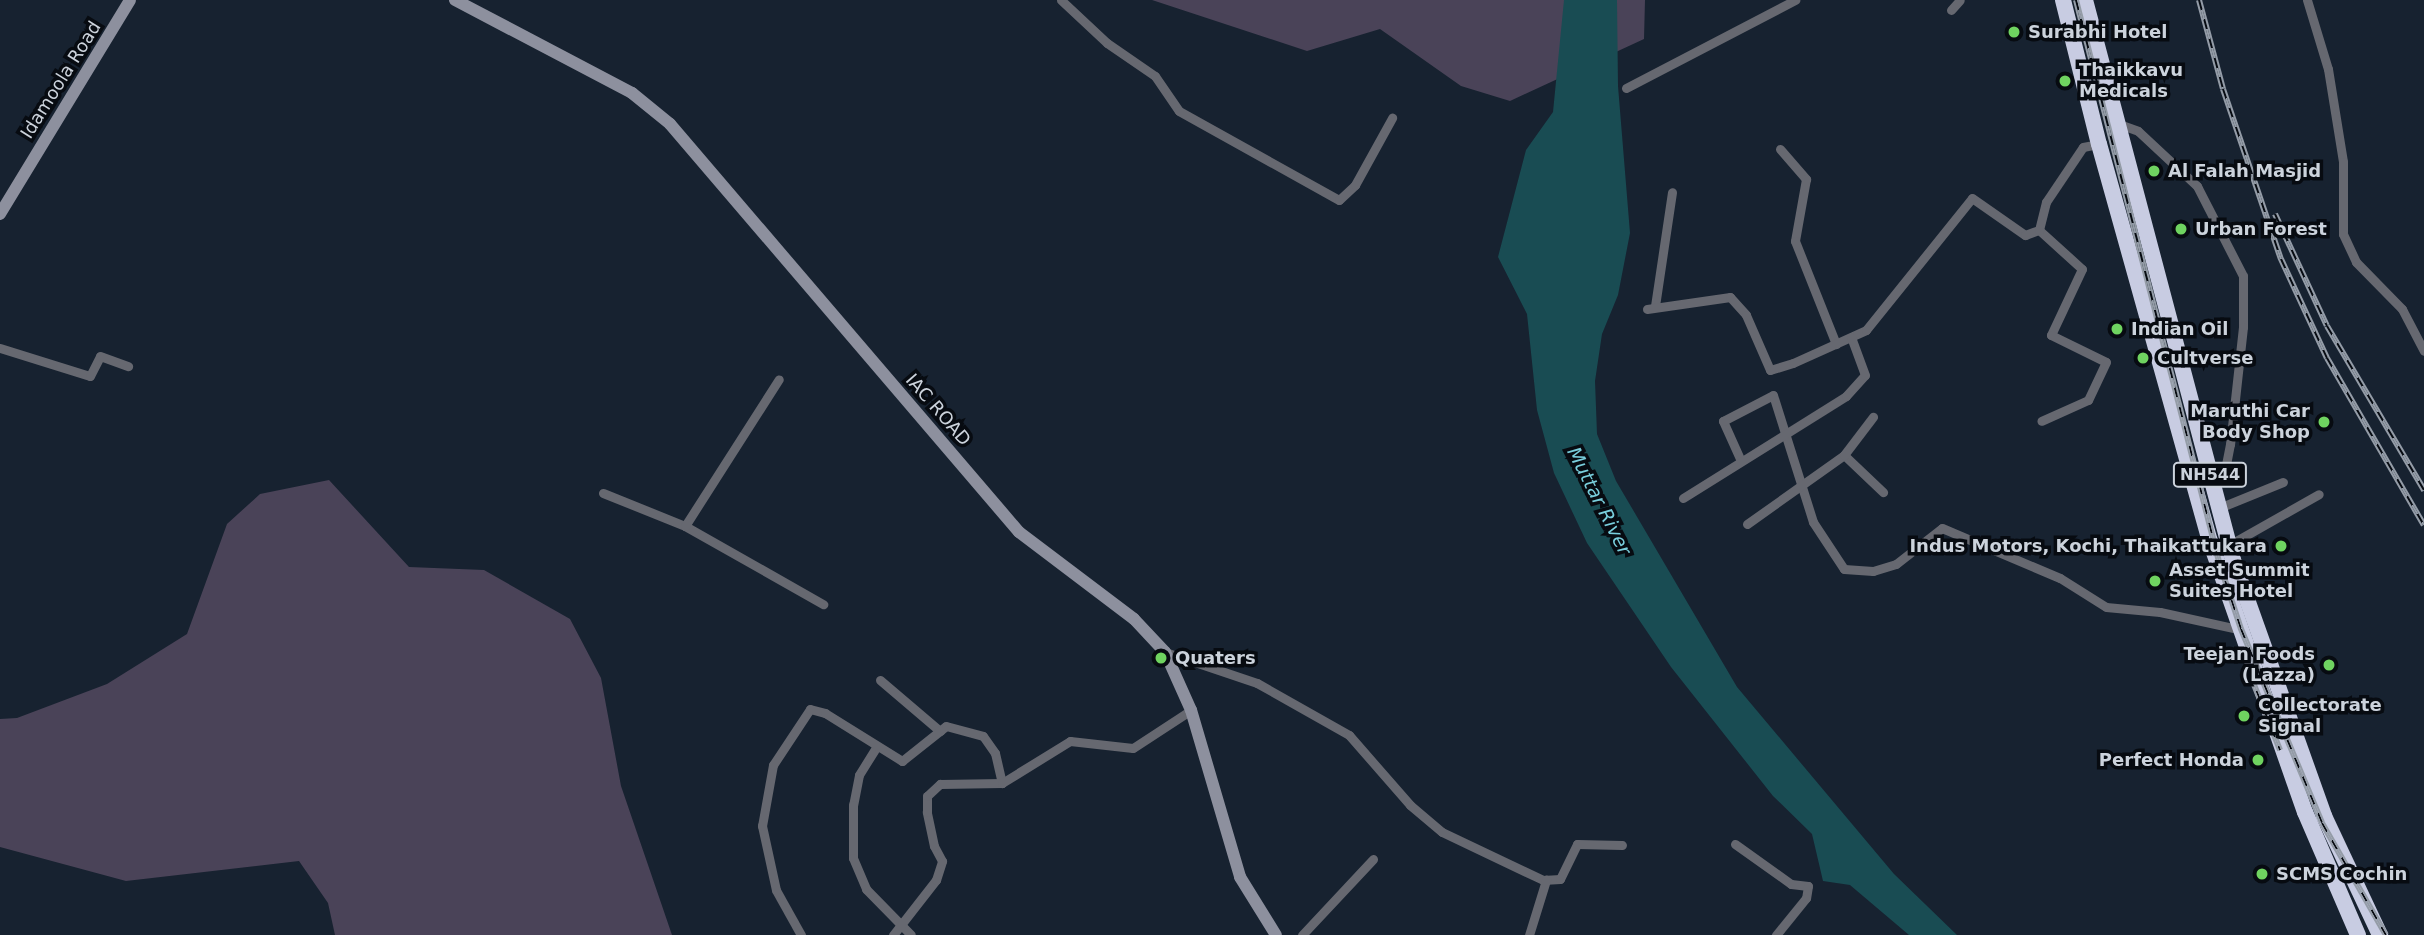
<!DOCTYPE html>
<style>
body{margin:0}
#map{position:relative;width:2424px;height:935px;overflow:hidden;background:#172230;font-family:"DejaVu Sans",sans-serif}
div>[style]{position:absolute}
.green>*{inset:0;background:#4a4358}
.water>*{inset:0;background:#194c53}
.street>*{height:9px;margin:-4.5px;padding:0 4.5px;transform-origin:4.5px;border-radius:4.5px;background:#666870}
.secondary>*{height:12px;margin:-6px;padding:0 6px;transform-origin:6px;border-radius:6px;background:#8d909e}
.highway>*{height:16px;margin:-8px;padding:0 8px;transform-origin:8px;border-radius:8px;background:#c8cce2}
.rail>*{height:6px;margin-top:-3px;transform-origin:0;background:repeating-linear-gradient(90deg,#070b11 0 10px,#949ca7 0 20px);box-sizing:border-box;border-block:2px solid #949ca7}
.dots>*{width:19px;height:19px;translate:-50% -50%;box-sizing:border-box;border:4px solid #070b11;border-radius:50%}
span{translate:-50% -50%;white-space:nowrap;text-align:center;line-height:1.15;-webkit-text-stroke:7px #070b11;paint-order:stroke}
.shield-label span{padding:2px 5px;background:#070b11;border:2px solid;border-radius:5px;-webkit-text-stroke-width:0}
.shield-label{font-size:16px;color:#ccd3dc;font-weight:700}
.poi-label{font-size:18px;color:#ccd3dc;font-weight:700}
.left{translate:0 -50%;text-align:left}
.right{translate:-100% -50%;text-align:right}
.street-label{font-size:18px;color:#ccd3dc}
.water-label{font-size:19px;color:#79cedc;font-style:italic}
</style>
<div id="map">
<div class="green">
<div style="clip-path:polygon(1152px 0,1645px 0,1644px 39px,1510px 101px,1461px 86px,1380px 29px,1307px 51px)"></div>
<div style="clip-path:polygon(329px 480px,409px 567px,484px 570px,570px 619px,601px 678px,621px 786px,672px 935px,335px 935px,328px 903px,299px 861px,126px 881px,0 847px,0 719px,17px 718px,107px 684px,187px 634px,227px 524px,260px 494px)"></div>
</div>
<div class="water">
<div style="clip-path:polygon(1564px 0,1617px 0,1618px 86px,1630px 233px,1618px 295px,1602px 334px,1595px 381px,1597px 434px,1616px 481px,1737px 687px,1894px 874px,1957px 935px,1909px 935px,1850px 885px,1823px 881px,1812px 834px,1773px 796px,1671px 667px,1587px 543px,1554px 473px,1537px 410px,1527px 314px,1498px 257px,1526px 150px,1553px 112px)"></div>
</div>
<div class="street">
<div style="left:1061px;top:0;width:63px;rotate:43.1deg"></div>
<div style="left:1107px;top:43px;width:58px;rotate:34.5deg"></div>
<div style="left:1155px;top:76px;width:42px;rotate:55.6deg"></div>
<div style="left:1179px;top:111px;width:183px;rotate:29.1deg"></div>
<div style="left:1339px;top:200px;width:22px;rotate:-43deg"></div>
<div style="left:1355px;top:185px;width:77px;rotate:-61.1deg"></div>
<div style="left:2307px;top:0;width:72px;rotate:73.1deg"></div>
<div style="left:2328px;top:69px;width:94px;rotate:80.8deg"></div>
<div style="left:2343px;top:162px;width:72px;rotate:90deg"></div>
<div style="left:2343px;top:234px;width:31px;rotate:65deg"></div>
<div style="left:2356px;top:262px;width:66px;rotate:45.6deg"></div>
<div style="left:2402px;top:309px;width:47px;rotate:62.4deg"></div>
<div style="left:1951px;top:10px;width:13px;rotate:-48deg"></div>
<div style="left:1626px;top:88px;width:191px;rotate:-27.5deg"></div>
<div style="left:2119px;top:124px;width:20px;rotate:20deg"></div>
<div style="left:2138px;top:131px;width:81px;rotate:43deg"></div>
<div style="left:2197px;top:186px;width:101px;rotate:62.9deg"></div>
<div style="left:2243px;top:276px;width:51px;rotate:90deg"></div>
<div style="left:2243px;top:327px;width:118px;rotate:96.3deg"></div>
<div style="left:2230px;top:444px;width:20px;rotate:101deg"></div>
<div style="left:2226px;top:464px;width:26px;rotate:121deg"></div>
<div style="left:1780px;top:149px;width:40px;rotate:49deg"></div>
<div style="left:1806px;top:179px;width:63px;rotate:100.1deg"></div>
<div style="left:1795px;top:241px;width:111px;rotate:68.3deg"></div>
<div style="left:2039px;top:230px;width:58px;rotate:42.2deg"></div>
<div style="left:2082px;top:269px;width:73px;rotate:115.2deg"></div>
<div style="left:2051px;top:335px;width:61px;rotate:26.1deg"></div>
<div style="left:2106px;top:362px;width:42px;rotate:115.3deg"></div>
<div style="left:2088px;top:400px;width:51px;rotate:155.9deg"></div>
<div style="left:1655px;top:306px;width:115px;rotate:-81.5deg"></div>
<div style="left:1647px;top:309px;width:84px;rotate:-8.2deg"></div>
<div style="left:1730px;top:297px;width:24px;rotate:48deg"></div>
<div style="left:1746px;top:315px;width:60px;rotate:66.4deg"></div>
<div style="left:1770px;top:370px;width:24px;rotate:-17deg"></div>
<div style="left:1793px;top:363px;width:80px;rotate:-24.3deg"></div>
<div style="left:1866px;top:330px;width:169px;rotate:-51.2deg"></div>
<div style="left:1972px;top:198px;width:65px;rotate:34.9deg"></div>
<div style="left:2025px;top:235px;width:15px;rotate:-20deg"></div>
<div style="left:2039px;top:230px;width:29px;rotate:-76deg"></div>
<div style="left:2046px;top:202px;width:66px;rotate:-56.1deg"></div>
<div style="left:2083px;top:147px;width:16px;rotate:-11deg"></div>
<div style="left:0;top:348px;width:94px;rotate:17.3deg"></div>
<div style="left:90px;top:376px;width:22px;rotate:-63deg"></div>
<div style="left:100px;top:356px;width:30px;rotate:20deg"></div>
<div style="left:1844px;top:455px;width:54px;rotate:43.5deg"></div>
<div style="left:1741px;top:461px;width:44px;rotate:-114.2deg"></div>
<div style="left:1723px;top:421px;width:56px;rotate:-27.5deg"></div>
<div style="left:1773px;top:395px;width:133px;rotate:72.5deg"></div>
<div style="left:1813px;top:522px;width:56px;rotate:56.6deg"></div>
<div style="left:1844px;top:569px;width:29px;rotate:4deg"></div>
<div style="left:1873px;top:571px;width:24px;rotate:-17deg"></div>
<div style="left:1896px;top:564px;width:58px;rotate:-38deg"></div>
<div style="left:1942px;top:528px;width:128px;rotate:23deg"></div>
<div style="left:2060px;top:578px;width:54px;rotate:32.2deg"></div>
<div style="left:2106px;top:607px;width:54px;rotate:5.3deg"></div>
<div style="left:2160px;top:612px;width:80px;rotate:12.3deg"></div>
<div style="left:603px;top:493px;width:88px;rotate:21.9deg"></div>
<div style="left:685px;top:526px;width:159px;rotate:29.5deg"></div>
<div style="left:1683px;top:498px;width:192px;rotate:-32deg"></div>
<div style="left:1846px;top:396px;width:28px;rotate:-48deg"></div>
<div style="left:1865px;top:375px;width:40px;rotate:-110.2deg"></div>
<div style="left:2219px;top:508px;width:69px;rotate:-22.1deg"></div>
<div style="left:1747px;top:524px;width:119px;rotate:-35.4deg"></div>
<div style="left:1844px;top:455px;width:48px;rotate:-52.7deg"></div>
<div style="left:685px;top:526px;width:174px;rotate:-57.4deg"></div>
<div style="left:2229px;top:545px;width:103px;rotate:-29.5deg"></div>
<div style="left:1165px;top:652px;width:97px;rotate:18.6deg"></div>
<div style="left:1257px;top:683px;width:106px;rotate:29.5deg"></div>
<div style="left:1349px;top:735px;width:93px;rotate:48.9deg"></div>
<div style="left:1410px;top:805px;width:42px;rotate:40.2deg"></div>
<div style="left:1442px;top:832px;width:112px;rotate:25.4deg"></div>
<div style="left:1543px;top:880px;width:17px;rotate:-3deg"></div>
<div style="left:1560px;top:879px;width:39px;rotate:-64deg"></div>
<div style="left:1577px;top:844px;width:45px;rotate:1.3deg"></div>
<div style="left:880px;top:680px;width:79px;rotate:40.4deg"></div>
<div style="left:877px;top:746px;width:34px;rotate:122deg"></div>
<div style="left:859px;top:775px;width:31px;rotate:101deg"></div>
<div style="left:853px;top:805px;width:53px;rotate:90deg"></div>
<div style="left:853px;top:858px;width:34px;rotate:67deg"></div>
<div style="left:866px;top:889px;width:64px;rotate:45.6deg"></div>
<div style="left:1735px;top:844px;width:69px;rotate:35.5deg"></div>
<div style="left:1791px;top:884px;width:17px;rotate:7deg"></div>
<div style="left:1808px;top:886px;width:12px;rotate:99deg"></div>
<div style="left:1806px;top:898px;width:48px;rotate:129deg"></div>
<div style="left:801px;top:935px;width:51px;rotate:-119.1deg"></div>
<div style="left:776px;top:890px;width:66px;rotate:-102.3deg"></div>
<div style="left:762px;top:826px;width:62px;rotate:-79.8deg"></div>
<div style="left:773px;top:765px;width:67px;rotate:-56.5deg"></div>
<div style="left:810px;top:709px;width:16px;rotate:15deg"></div>
<div style="left:825px;top:713px;width:91px;rotate:31.9deg"></div>
<div style="left:902px;top:761px;width:56px;rotate:-38.5deg"></div>
<div style="left:946px;top:726px;width:38px;rotate:15deg"></div>
<div style="left:983px;top:736px;width:21px;rotate:55deg"></div>
<div style="left:995px;top:753px;width:31px;rotate:77deg"></div>
<div style="left:893px;top:935px;width:70px;rotate:-52deg"></div>
<div style="left:936px;top:880px;width:20px;rotate:-72deg"></div>
<div style="left:942px;top:861px;width:17px;rotate:-118deg"></div>
<div style="left:934px;top:846px;width:35px;rotate:-102deg"></div>
<div style="left:927px;top:812px;width:16px;rotate:-90deg"></div>
<div style="left:927px;top:796px;width:18px;rotate:-43deg"></div>
<div style="left:940px;top:784px;width:62px;rotate:-0.9deg"></div>
<div style="left:1002px;top:783px;width:80px;rotate:-31.7deg"></div>
<div style="left:1070px;top:741px;width:63px;rotate:6.3deg"></div>
<div style="left:1133px;top:748px;width:69px;rotate:-33.2deg"></div>
<div style="left:1302px;top:935px;width:104px;rotate:-46.9deg"></div>
<div style="left:1529px;top:935px;width:58px;rotate:-72.8deg"></div>
</div>
<div class="secondary">
<div style="left:455px;top:0;width:200px;rotate:27.7deg"></div>
<div style="left:632px;top:93px;width:49px;rotate:39.2deg"></div>
<div style="left:670px;top:124px;width:537px;rotate:49.46deg"></div>
<div style="left:1019px;top:532px;width:144px;rotate:37.1deg"></div>
<div style="left:1134px;top:619px;width:45px;rotate:46.8deg"></div>
<div style="left:1165px;top:652px;width:64px;rotate:65.9deg"></div>
<div style="left:1191px;top:710px;width:174px;rotate:73.6deg"></div>
<div style="left:1240px;top:877px;width:68px;rotate:58.2deg"></div>
<div style="left:0;top:214px;width:250px;rotate:-58.7deg"></div>
</div>
<div class="highway">
<div style="left:2063px;top:0;width:148px;rotate:76deg"></div>
<div style="left:2099px;top:144px;width:412px;rotate:74.4deg"></div>
<div style="left:2210px;top:541px;width:287px;rotate:70.7deg"></div>
<div style="left:2305px;top:812px;width:134px;rotate:66.7deg"></div>
<div style="left:2085px;top:0;width:579px;rotate:75.2deg"></div>
<div style="left:2233px;top:560px;width:272px;rotate:70.4deg"></div>
<div style="left:2324px;top:816px;width:132px;rotate:64.8deg"></div>
</div>
<div class="rail">
<div style="left:2076px;top:0;width:580px;rotate:75.72deg"></div>
<div style="left:2219px;top:562px;width:71px;rotate:71.8deg"></div>
<div style="left:2241px;top:629px;width:210px;rotate:67.3deg"></div>
<div style="left:2322px;top:823px;width:129px;rotate:60.3deg"></div>
<div style="left:2199px;top:0;width:92px;rotate:74.9deg"></div>
<div style="left:2223px;top:89px;width:180px;rotate:71.2deg"></div>
<div style="left:2281px;top:259px;width:109px;rotate:65.1deg"></div>
<div style="left:2327px;top:358px;width:193px;rotate:59.9deg"></div>
<div style="left:2275px;top:214px;width:123px;rotate:65.1deg"></div>
<div style="left:2327px;top:326px;width:191px;rotate:59.4deg"></div>
<div style="left:2249px;top:672px;width:84px;rotate:68.3deg"></div>
</div>
<div class="dots">
<div style="left:2014px;top:32px;background:#6fd360"></div>
<div style="left:2065px;top:81px;background:#6fd360"></div>
<div style="left:2154px;top:171px;background:#6fd360"></div>
<div style="left:2181px;top:229px;background:#6fd360"></div>
<div style="left:2117px;top:329px;background:#6fd360"></div>
<div style="left:2143px;top:358px;background:#6fd360"></div>
<div style="left:2324px;top:422px;background:#6fd360"></div>
<div style="left:2281px;top:546px;background:#6fd360"></div>
<div style="left:2155px;top:581px;background:#6fd360"></div>
<div style="left:1161px;top:658px;background:#6fd360"></div>
<div style="left:2329px;top:665px;background:#6fd360"></div>
<div style="left:2244px;top:716px;background:#6fd360"></div>
<div style="left:2258px;top:760px;background:#6fd360"></div>
<div style="left:2262px;top:874px;background:#6fd360"></div>
</div>
<div class="shield-label">
<span style="left:2210px;top:475px">NH544</span>
</div>
<div class="poi-label">
<span class="left" style="left:2028px;top:32px">Surabhi Hotel</span>
<span class="left" style="left:2079px;top:81px">Thaikkavu<br>Medicals</span>
<span class="left" style="left:2168px;top:171px">Al Falah Masjid</span>
<span class="left" style="left:2195px;top:229px">Urban Forest</span>
<span class="left" style="left:2131px;top:329px">Indian Oil</span>
<span class="left" style="left:2157px;top:358px">Cultverse</span>
<span class="right" style="left:2310px;top:422px">Maruthi Car<br>Body Shop</span>
<span class="right" style="left:2267px;top:546px">Indus Motors, Kochi, Thaikattukara</span>
<span class="left" style="left:2169px;top:581px">Asset Summit<br>Suites Hotel</span>
<span class="right" style="left:2315px;top:665px">Teejan Foods<br>(Lazza)</span>
<span class="left" style="left:1175px;top:658px">Quaters</span>
<span class="left" style="left:2258px;top:716px">Collectorate<br>Signal</span>
<span class="right" style="left:2244px;top:760px">Perfect Honda</span>
<span class="left" style="left:2276px;top:874px">SCMS Cochin</span>
</div>
<div class="street-label">
<span style="left:61px;top:80px;rotate:-58deg">Idamoola Road</span>
<span style="left:938px;top:410px;rotate:49deg">IAC ROAD</span>
</div>
<div class="water-label">
<span style="left:1599px;top:501px;rotate:63deg">Muttar River</span>
</div>
</div>
